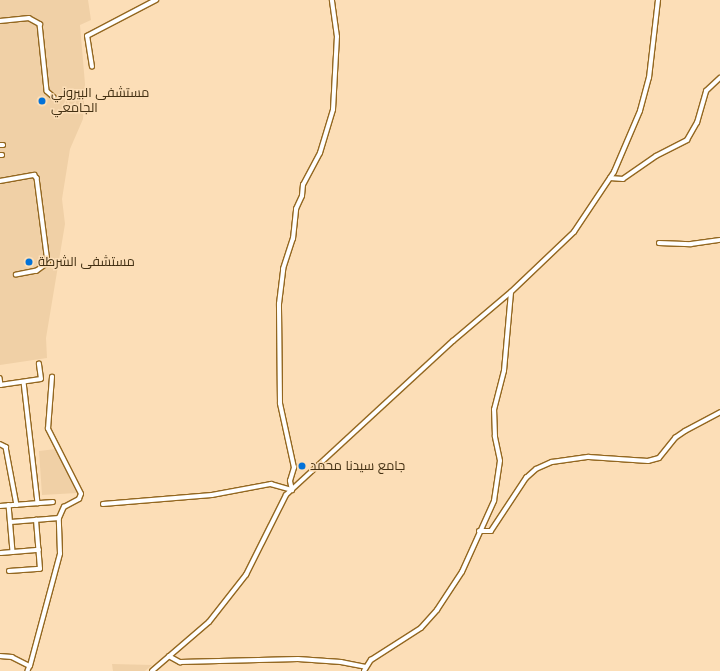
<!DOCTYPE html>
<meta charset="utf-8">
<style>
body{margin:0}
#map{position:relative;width:720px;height:671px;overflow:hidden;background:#fcdeb7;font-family:"PT Sans",Cairo,sans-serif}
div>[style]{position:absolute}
.built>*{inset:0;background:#f0d0a6}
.roads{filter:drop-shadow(1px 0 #936720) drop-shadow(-1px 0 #936720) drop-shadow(0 1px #936720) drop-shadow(0 -1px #936720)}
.street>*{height:3.5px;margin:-1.75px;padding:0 1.75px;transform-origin:1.75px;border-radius:1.75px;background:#fff}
.dots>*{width:11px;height:11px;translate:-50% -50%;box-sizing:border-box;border:2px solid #fcdeb7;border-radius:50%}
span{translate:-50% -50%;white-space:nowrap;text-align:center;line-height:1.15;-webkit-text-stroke:3px #fcdeb7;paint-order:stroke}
.poi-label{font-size:13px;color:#433013}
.left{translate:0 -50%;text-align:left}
</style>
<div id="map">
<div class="built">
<div style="clip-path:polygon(0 0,88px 0,91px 20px,80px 25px,85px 84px,83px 119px,70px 149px,62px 199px,65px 224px,46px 338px,47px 358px,0 365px)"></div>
<div style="clip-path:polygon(56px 449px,77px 493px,42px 495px,39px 451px)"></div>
<div style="clip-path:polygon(112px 664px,152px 665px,145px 671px,113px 671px)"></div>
</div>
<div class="roads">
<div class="street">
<div style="left:0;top:21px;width:29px;rotate:-6deg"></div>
<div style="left:29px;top:18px;width:13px;rotate:29deg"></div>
<div style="left:40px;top:24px;width:67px;rotate:84deg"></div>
<div style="left:47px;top:91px;width:9px;rotate:41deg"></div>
<div style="left:92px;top:67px;width:31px;rotate:-99deg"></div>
<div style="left:87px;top:36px;width:78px;rotate:-27.6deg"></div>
<div style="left:0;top:145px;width:3px"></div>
<div style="left:0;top:155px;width:2px"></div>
<div style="left:610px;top:178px;width:13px;rotate:4deg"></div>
<div style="left:623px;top:179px;width:40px;rotate:-34.9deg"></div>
<div style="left:656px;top:156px;width:35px;rotate:-27deg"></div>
<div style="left:687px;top:140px;width:20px;rotate:-60deg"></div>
<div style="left:697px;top:123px;width:33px;rotate:-74deg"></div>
<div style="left:706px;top:91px;width:19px;rotate:-43deg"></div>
<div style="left:0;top:181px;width:35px;rotate:-10deg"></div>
<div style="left:34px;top:175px;width:4px;rotate:45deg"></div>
<div style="left:37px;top:178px;width:86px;rotate:82.6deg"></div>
<div style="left:48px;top:263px;width:14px;rotate:144deg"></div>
<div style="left:37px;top:271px;width:21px;rotate:169deg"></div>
<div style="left:659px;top:243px;width:32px;rotate:2deg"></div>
<div style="left:691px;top:244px;width:29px;rotate:-8deg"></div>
<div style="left:0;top:378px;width:7px;rotate:82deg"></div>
<div style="left:24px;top:382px;width:122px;rotate:83.4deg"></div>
<div style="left:0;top:385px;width:41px;rotate:-8.3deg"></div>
<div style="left:41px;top:379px;width:15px;rotate:-98deg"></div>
<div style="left:0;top:444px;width:7px;rotate:27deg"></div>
<div style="left:6px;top:447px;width:59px;rotate:79.3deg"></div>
<div style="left:103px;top:504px;width:109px;rotate:-4.7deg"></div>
<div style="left:212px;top:495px;width:60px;rotate:-10.6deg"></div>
<div style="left:271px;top:484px;width:22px;rotate:16deg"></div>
<div style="left:292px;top:490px;width:9px;rotate:-103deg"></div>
<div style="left:290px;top:481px;width:14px;rotate:-73deg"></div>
<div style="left:294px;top:468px;width:66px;rotate:-102.3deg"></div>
<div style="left:280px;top:404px;width:100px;rotate:-90.6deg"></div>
<div style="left:279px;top:304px;width:35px;rotate:-83deg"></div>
<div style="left:283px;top:269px;width:32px;rotate:-72deg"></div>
<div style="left:293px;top:239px;width:30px;rotate:-84deg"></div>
<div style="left:296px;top:209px;width:14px;rotate:-65deg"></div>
<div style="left:302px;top:196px;width:11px;rotate:-85deg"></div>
<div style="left:303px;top:185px;width:36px;rotate:-62deg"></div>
<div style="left:320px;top:153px;width:45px;rotate:-73.2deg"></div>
<div style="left:333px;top:110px;width:73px;rotate:-86.9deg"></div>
<div style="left:337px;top:37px;width:37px;rotate:-98deg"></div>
<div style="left:9px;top:505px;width:47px;rotate:85.1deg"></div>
<div style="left:0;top:506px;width:53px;rotate:-4.3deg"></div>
<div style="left:11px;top:522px;width:48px;rotate:-4.8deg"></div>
<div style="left:479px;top:531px;width:12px"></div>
<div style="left:491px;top:531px;width:64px;rotate:-56.6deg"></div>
<div style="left:526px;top:478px;width:13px;rotate:-42deg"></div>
<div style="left:536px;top:469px;width:17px;rotate:-24deg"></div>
<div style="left:552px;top:462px;width:37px;rotate:-8deg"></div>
<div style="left:589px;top:457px;width:59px;rotate:3.9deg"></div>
<div style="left:648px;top:461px;width:11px;rotate:-15deg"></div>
<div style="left:659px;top:458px;width:26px;rotate:-51deg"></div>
<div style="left:675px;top:438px;width:12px;rotate:-35deg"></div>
<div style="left:685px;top:431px;width:40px;rotate:-28deg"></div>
<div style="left:1px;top:553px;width:38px;rotate:-5deg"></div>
<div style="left:9px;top:571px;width:31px;rotate:-4deg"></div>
<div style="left:40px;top:569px;width:49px;rotate:-94.7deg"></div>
<div style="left:0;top:656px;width:12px;rotate:5deg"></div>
<div style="left:12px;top:657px;width:20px;rotate:27deg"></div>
<div style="left:30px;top:666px;width:5px;rotate:112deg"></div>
<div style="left:169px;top:656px;width:13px;rotate:29deg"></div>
<div style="left:180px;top:662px;width:118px;rotate:-1.5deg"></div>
<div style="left:298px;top:659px;width:43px;rotate:4deg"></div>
<div style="left:341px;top:662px;width:25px;rotate:11deg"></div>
<div style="left:30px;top:666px;width:116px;rotate:-75deg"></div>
<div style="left:60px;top:554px;width:36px;rotate:-92deg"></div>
<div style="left:59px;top:518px;width:12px;rotate:-66deg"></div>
<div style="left:64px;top:507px;width:17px;rotate:-28deg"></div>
<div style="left:79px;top:499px;width:5px;rotate:-68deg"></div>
<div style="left:81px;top:494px;width:73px;rotate:-116.9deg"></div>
<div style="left:48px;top:429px;width:52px;rotate:-85.6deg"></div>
<div style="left:152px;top:671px;width:75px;rotate:-40.7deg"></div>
<div style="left:209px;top:622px;width:60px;rotate:-51.8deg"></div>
<div style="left:246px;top:575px;width:89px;rotate:-63.4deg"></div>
<div style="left:286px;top:495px;width:227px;rotate:-42.7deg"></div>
<div style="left:453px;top:341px;width:76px;rotate:-40.2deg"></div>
<div style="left:511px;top:292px;width:87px;rotate:-43.6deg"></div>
<div style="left:574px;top:232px;width:72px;rotate:-56.3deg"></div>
<div style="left:614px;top:172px;width:66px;rotate:-66.9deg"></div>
<div style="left:640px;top:111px;width:34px;rotate:-75deg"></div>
<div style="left:649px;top:78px;width:79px;rotate:-83.4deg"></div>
<div style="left:364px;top:671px;width:13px;rotate:-58deg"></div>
<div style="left:371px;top:660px;width:59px;rotate:-32.6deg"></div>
<div style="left:421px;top:628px;width:24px;rotate:-48deg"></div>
<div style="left:437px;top:610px;width:45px;rotate:-56.7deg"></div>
<div style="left:462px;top:572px;width:78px;rotate:-65.7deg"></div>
<div style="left:494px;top:501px;width:40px;rotate:-81.5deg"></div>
<div style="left:500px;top:461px;width:25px;rotate:-102deg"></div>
<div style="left:495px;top:437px;width:27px;rotate:-92deg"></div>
<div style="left:494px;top:410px;width:40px;rotate:-75.6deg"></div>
<div style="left:504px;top:371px;width:78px;rotate:-84.9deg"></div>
</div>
</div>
<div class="dots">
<div style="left:42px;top:101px;background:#0272d9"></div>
<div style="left:29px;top:262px;background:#0272d9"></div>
<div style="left:302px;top:466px;background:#0272d9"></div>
</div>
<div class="poi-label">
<span class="left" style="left:51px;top:101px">مستشفى البيروني<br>الجامعي</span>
<span class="left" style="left:38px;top:262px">مستشفى الشرطة</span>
<span class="left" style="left:310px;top:466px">جامع سيدنا محمد</span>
</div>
</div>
